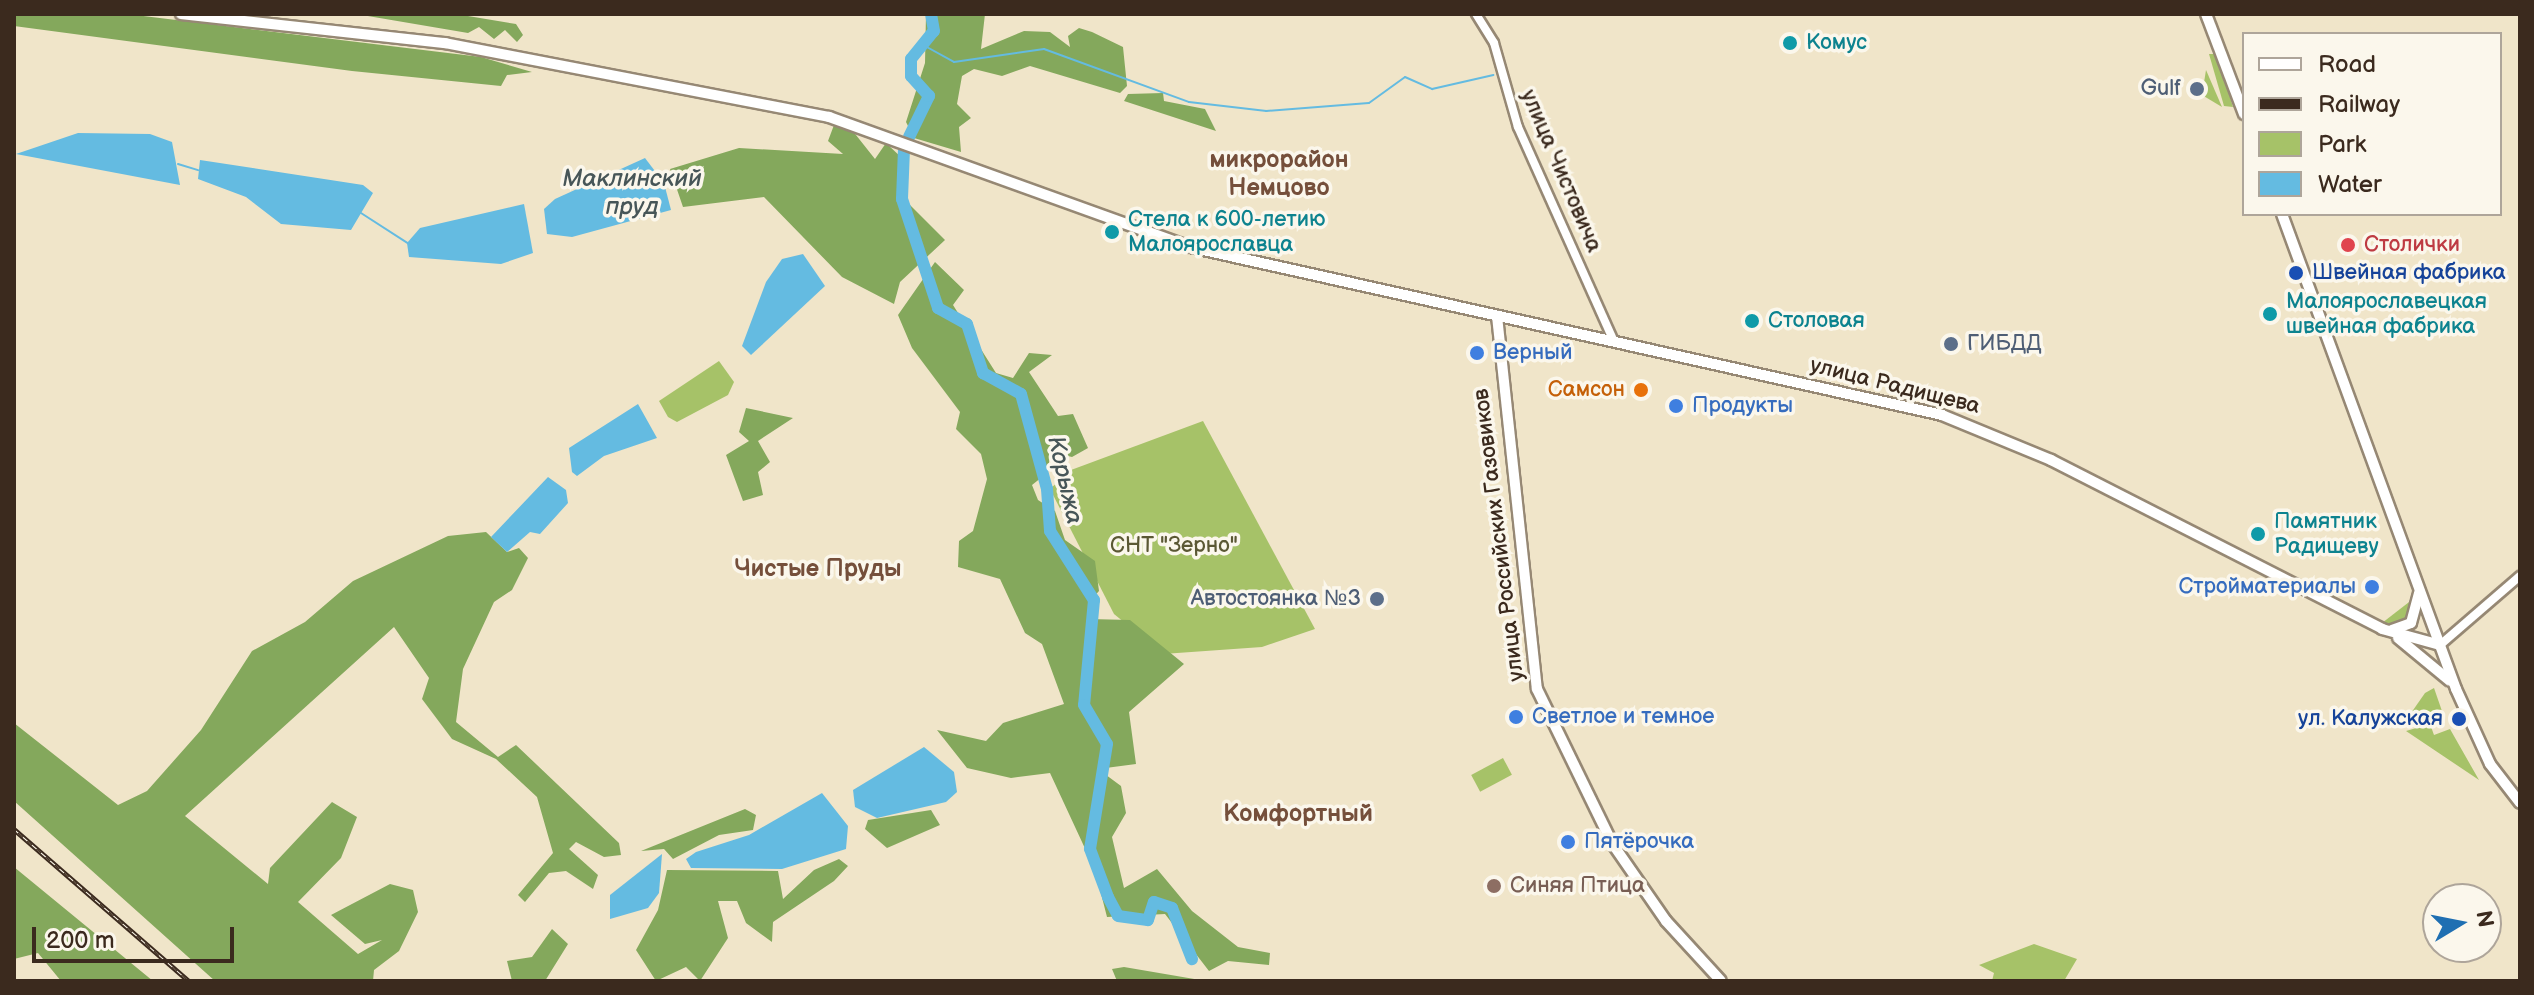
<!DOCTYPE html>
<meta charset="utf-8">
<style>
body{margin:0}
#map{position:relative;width:2534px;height:995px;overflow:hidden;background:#f0e5c9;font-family:"Balsamiq Sans",sans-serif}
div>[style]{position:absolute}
.green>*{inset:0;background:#a6c268;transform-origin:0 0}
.forest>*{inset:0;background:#84a85c}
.water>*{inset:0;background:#64bbe1}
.stream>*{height:2px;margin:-1px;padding:0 1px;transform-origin:1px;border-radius:1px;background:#64bbe1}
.river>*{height:12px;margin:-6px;padding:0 6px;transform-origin:6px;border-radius:6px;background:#64bbe1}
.roads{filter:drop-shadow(2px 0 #968874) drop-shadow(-2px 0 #968874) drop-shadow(0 2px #968874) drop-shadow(0 -2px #968874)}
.minor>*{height:8px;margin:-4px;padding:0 4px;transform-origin:4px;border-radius:4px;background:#fff}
.major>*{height:10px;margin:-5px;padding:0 5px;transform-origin:5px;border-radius:5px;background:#fff}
.rail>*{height:5px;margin-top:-2.5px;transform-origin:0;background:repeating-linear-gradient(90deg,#fbf7ec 0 6px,#3b2a1e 0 12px);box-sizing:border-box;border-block:2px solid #3b2a1e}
.dots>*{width:22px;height:22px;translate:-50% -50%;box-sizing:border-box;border:4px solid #fbf7ec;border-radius:50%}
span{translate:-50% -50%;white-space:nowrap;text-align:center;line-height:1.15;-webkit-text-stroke:7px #fbf7ec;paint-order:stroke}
.culture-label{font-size:22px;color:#0d838f}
.left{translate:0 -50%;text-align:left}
.service-label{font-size:22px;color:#4e5e75}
.right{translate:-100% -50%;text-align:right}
.street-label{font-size:22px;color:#3b2a1e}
.health-label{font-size:22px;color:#be3a42}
.transit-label{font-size:22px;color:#164399}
.shop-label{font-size:22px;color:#366cbe}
.food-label{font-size:22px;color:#c56008}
.park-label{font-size:22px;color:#5b5834}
.education-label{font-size:22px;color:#785e54}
.neighbourhood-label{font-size:24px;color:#754f3b;font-weight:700}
.water-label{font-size:24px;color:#475658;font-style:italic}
.frame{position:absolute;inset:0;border:16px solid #3b2a1e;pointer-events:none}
.legend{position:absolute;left:2242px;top:32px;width:260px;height:184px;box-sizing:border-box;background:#fbf7ec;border:2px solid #aea59a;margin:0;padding:10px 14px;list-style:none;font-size:24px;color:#3b2a1e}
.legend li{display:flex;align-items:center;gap:16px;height:40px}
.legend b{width:40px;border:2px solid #aea59a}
.north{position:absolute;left:2422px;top:883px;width:80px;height:80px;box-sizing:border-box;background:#fbf7ec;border:2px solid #aea59a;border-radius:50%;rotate:80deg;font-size:22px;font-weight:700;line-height:32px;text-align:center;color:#3b2a1e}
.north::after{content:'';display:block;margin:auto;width:28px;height:36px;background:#1f6fb2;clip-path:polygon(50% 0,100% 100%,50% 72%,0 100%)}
.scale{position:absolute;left:32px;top:927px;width:202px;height:36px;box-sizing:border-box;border:4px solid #3b2a1e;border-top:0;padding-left:10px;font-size:24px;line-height:28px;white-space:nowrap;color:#3b2a1e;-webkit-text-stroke:6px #fbf7ec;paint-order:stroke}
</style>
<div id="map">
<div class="green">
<div style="clip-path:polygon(2209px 54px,2217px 54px,2233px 107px,2224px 106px)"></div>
<div style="clip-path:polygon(2206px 70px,2222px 107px,2202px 95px)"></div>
<div style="clip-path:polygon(719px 361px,734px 382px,728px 395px,677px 422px,668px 417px,659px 401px)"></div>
<div style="clip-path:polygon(1203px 421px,1315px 629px,1262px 647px,1163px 654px,1114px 614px,1050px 489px,1071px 470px)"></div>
<div style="clip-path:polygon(2413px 599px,2403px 625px,2382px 623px)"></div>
<div style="clip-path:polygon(2434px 688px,2443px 714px,2402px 726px,2425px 693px)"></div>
<div style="clip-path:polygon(2430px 724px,2434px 735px,2450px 729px,2479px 780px,2406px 731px)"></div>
<div style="left:1503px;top:758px;width:19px;height:36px;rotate:62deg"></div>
<div style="clip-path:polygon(2034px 944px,2077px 959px,2064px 981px,1992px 981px,1994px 973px,1979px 965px)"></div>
</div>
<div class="forest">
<div style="clip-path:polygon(14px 14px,127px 14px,481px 57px,532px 72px,507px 75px,501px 86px,352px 71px,14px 26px)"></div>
<div style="clip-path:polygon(356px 14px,456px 14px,516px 24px,523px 35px,517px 42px,505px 30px,494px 39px,479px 27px,468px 33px)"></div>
<div style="clip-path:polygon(926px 14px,985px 14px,981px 49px,1024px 31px,1050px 32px,1070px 47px,1068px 36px,1079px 28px,1092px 32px,1123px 47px,1127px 86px,1120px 93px,1030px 66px,1002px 76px,974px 69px,962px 76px,957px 104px,971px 118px,959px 127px,961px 152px,914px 138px,906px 122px,925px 63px)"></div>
<div style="clip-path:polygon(1163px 93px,1164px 101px,1205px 109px,1216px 131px,1124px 101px,1128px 94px)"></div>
<div style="clip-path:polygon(834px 125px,852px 130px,875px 159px,886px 143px,903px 159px,906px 201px,945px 240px,900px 282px,894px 304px,842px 277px,764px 197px,683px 207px,670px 169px,739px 148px,843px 154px,828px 141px)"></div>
<div style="clip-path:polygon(935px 262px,964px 290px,953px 305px,996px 373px,1013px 378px,1029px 353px,1052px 355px,1029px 372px,1058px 416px,1073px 414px,1088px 448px,1072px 457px,1051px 452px,1047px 473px,1032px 485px,1038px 500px,1055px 511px,1065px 540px,1095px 561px,1099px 591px,1088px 603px,1089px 619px,1130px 620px,1184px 664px,1129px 712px,1136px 764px,1098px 769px,1121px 786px,1126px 813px,1112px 837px,1124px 888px,1157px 869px,1192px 911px,1238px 947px,1270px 953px,1269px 965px,1228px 961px,1209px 971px,1165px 914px,1107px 917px,1095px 870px,1050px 773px,1011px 778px,967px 768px,937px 730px,986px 741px,1003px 723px,1064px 704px,1042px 644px,1025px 633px,1000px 579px,958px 567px,959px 541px,973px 531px,987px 479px,981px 454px,956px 429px,960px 412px,912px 348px,898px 315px)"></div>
<div style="clip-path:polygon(746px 408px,793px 418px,758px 441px,770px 462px,758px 472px,763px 495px,743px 501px,726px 455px,749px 441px,739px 432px)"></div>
<div style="clip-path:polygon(486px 532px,507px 552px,519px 548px,528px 558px,512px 590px,494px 602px,463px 669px,456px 722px,498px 757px,516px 745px,619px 843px,621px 855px,604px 857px,576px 842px,569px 849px,598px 875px,593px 889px,566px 871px,549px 873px,525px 902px,518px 895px,553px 853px,537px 797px,496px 759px,452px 739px,422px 699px,429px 678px,394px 627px,185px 816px,268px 884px,270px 868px,332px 802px,357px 817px,341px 858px,298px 902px,358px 954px,382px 940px,365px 944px,331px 915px,390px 884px,413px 890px,418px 912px,399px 951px,374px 970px,373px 981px,215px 981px,14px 801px,14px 723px,118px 805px,147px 791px,201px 730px,252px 651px,305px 622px,353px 581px,448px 536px)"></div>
<div style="clip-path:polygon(745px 809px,756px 815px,753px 830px,719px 835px,673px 859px,664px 849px,641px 851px)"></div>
<div style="clip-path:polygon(931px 810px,940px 825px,887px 848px,865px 829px,868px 820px)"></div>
<div style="clip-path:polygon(839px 859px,848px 866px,834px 881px,773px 922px,772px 942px,746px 923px,737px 901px,718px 901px,728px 938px,700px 981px,686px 967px,656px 981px,636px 950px,658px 910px,667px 870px,778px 871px,783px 899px,814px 870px)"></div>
<div style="clip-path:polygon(14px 867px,153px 981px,61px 981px,38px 953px,14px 959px)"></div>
<div style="clip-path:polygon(552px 929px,568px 944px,545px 981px,512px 981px,507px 961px,532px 957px)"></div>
<div style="clip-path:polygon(1124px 967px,1206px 981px,1117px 981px,1112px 969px)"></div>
</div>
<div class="water">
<div style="clip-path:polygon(78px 133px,150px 134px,172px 142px,180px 185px,16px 154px)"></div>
<div style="clip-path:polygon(645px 158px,664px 183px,671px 210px,572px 237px,547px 234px,544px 209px,555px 199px)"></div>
<div style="clip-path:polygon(200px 160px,363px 185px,373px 193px,351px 230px,281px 224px,246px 197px,198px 179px)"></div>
<div style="clip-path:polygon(524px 204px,533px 253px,501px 264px,409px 257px,407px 243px,420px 228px)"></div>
<div style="clip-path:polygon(803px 254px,825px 286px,751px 355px,742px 346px,766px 282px,782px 259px)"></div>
<div style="clip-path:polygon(638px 404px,657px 438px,604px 456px,577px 476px,572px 472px,569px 448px)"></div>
<div style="clip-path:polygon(548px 477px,566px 490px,568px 503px,540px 534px,530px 532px,507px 552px,491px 537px)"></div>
<div style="clip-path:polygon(924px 747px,954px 772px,957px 792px,946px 802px,877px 818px,855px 807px,853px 790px)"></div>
<div style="clip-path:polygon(822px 793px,848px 826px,846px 849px,782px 869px,691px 868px,686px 859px,696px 852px,749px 835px)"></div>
<div style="clip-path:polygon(662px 854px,659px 893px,648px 908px,610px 919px,610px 895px)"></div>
</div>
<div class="stream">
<div style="left:925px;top:46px;width:33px;rotate:29deg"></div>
<div style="left:954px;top:62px;width:91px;rotate:-8.2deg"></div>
<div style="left:1044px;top:49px;width:154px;rotate:20.1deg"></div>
<div style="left:1189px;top:102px;width:78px;rotate:6.7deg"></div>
<div style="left:1266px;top:111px;width:103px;rotate:-4.4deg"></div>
<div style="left:1369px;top:103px;width:44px;rotate:-35.8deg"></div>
<div style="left:1405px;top:77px;width:30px;rotate:24deg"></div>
<div style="left:1432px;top:89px;width:63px;rotate:-12.9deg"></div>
<div style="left:178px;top:164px;width:21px;rotate:17deg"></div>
<div style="left:361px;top:213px;width:57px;rotate:32.9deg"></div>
</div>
<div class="river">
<div style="left:909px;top:137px;width:46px;rotate:-64deg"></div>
<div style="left:929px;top:96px;width:27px;rotate:-132deg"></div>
<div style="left:911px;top:76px;width:17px;rotate:-90deg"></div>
<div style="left:911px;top:59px;width:36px;rotate:-51deg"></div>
<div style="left:934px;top:31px;width:17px;rotate:-100deg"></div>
<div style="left:904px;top:149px;width:50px;rotate:92.3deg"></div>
<div style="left:902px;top:199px;width:115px;rotate:71.7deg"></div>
<div style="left:938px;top:308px;width:33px;rotate:29deg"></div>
<div style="left:967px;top:324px;width:52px;rotate:71.9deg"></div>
<div style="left:983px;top:373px;width:43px;rotate:28.9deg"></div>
<div style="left:1021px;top:394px;width:98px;rotate:74.7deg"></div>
<div style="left:1047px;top:489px;width:42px;rotate:85.9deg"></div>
<div style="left:1050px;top:531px;width:82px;rotate:57.5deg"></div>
<div style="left:1094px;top:600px;width:105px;rotate:95.4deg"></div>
<div style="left:1084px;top:705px;width:45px;rotate:59.5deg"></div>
<div style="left:1107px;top:744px;width:106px;rotate:99.2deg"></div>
<div style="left:1090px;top:849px;width:51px;rotate:69.4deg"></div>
<div style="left:1108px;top:897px;width:21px;rotate:62deg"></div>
<div style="left:1118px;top:916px;width:30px;rotate:8deg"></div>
<div style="left:1148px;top:920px;width:19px;rotate:-72deg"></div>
<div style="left:1154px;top:902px;width:19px;rotate:18deg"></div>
<div style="left:1172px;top:908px;width:55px;rotate:68.6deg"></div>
</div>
<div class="roads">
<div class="minor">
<div style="left:1476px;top:14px;width:34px;rotate:58deg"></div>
<div style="left:1494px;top:43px;width:87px;rotate:74.1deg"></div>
<div style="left:1518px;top:127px;width:235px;rotate:65.9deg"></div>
<div style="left:2440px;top:645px;width:106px;rotate:-40.8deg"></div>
</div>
<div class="major">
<div style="left:181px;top:14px;width:266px;rotate:6.3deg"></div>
<div style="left:445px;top:43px;width:391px;rotate:10.9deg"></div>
<div style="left:829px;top:117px;width:384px;rotate:19.8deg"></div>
<div style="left:1190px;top:247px;width:771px;rotate:12.59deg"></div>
<div style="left:1942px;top:415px;width:118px;rotate:22.4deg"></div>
<div style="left:2051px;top:460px;width:372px;rotate:27deg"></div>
<div style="left:2382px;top:629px;width:60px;rotate:15.4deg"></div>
<div style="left:2206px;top:14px;width:107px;rotate:69.2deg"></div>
<div style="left:2282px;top:214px;width:506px;rotate:69.88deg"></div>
<div style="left:2456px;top:689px;width:82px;rotate:65.6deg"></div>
<div style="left:2490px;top:764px;width:49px;rotate:52.4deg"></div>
<div style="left:1497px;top:316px;width:375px;rotate:83.9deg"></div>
<div style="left:1537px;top:689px;width:171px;rotate:64deg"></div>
<div style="left:1612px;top:843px;width:95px;rotate:55.3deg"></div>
<div style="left:1666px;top:921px;width:81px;rotate:47.5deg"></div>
<div style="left:2392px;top:630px;width:20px;rotate:-20deg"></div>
<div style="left:2411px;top:623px;width:31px;rotate:-75deg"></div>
<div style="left:2398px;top:638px;width:67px;rotate:39.6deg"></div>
</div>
</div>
<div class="rail">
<div style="left:14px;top:829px;width:232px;rotate:41deg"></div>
</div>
<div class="dots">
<div style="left:1790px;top:43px;background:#0f9aa8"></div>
<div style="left:2197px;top:89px;background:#5c6f8a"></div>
<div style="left:1112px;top:232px;background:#0f9aa8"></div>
<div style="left:2348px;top:245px;background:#e0444e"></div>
<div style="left:2296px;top:273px;background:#1a4fb4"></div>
<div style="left:2270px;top:314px;background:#0f9aa8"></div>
<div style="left:1752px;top:321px;background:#0f9aa8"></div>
<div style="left:1951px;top:344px;background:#5c6f8a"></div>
<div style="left:1477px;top:353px;background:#3f7fe0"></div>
<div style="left:1641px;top:390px;background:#e8710a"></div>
<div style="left:1676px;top:406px;background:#3f7fe0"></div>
<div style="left:2258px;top:534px;background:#0f9aa8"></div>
<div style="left:2372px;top:587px;background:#3f7fe0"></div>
<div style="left:1377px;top:599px;background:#5c6f8a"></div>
<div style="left:1516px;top:717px;background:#3f7fe0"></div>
<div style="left:2459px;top:719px;background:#1a4fb4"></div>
<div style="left:1568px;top:842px;background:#3f7fe0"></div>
<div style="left:1494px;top:886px;background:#8d6e63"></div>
</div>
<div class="culture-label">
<span class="left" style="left:1806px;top:43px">Комус</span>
<span class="left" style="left:1128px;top:232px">Стела к 600-летию<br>Малоярославца</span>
<span class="left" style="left:2286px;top:314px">Малоярославецкая<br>швейная фабрика</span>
<span class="left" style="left:1768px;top:321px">Столовая</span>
<span class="left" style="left:2274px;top:534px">Памятник<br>Радищеву</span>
</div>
<div class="service-label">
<span class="right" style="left:2181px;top:89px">Gulf</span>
<span class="left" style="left:1967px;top:344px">ГИБДД</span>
<span class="right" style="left:1361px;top:599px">Автостоянка №3</span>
</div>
<div class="street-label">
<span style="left:1561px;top:171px;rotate:67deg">улица Чистовича</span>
<span style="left:1895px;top:386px;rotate:14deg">улица Радищева</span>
<span style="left:1499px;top:535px;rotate:-97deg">улица Российских Газовиков</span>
</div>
<div class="health-label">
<span class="left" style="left:2364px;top:245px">Столички</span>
</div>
<div class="transit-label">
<span class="left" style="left:2312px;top:273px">Швейная фабрика</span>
<span class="right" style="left:2443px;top:719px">ул. Калужская</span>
</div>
<div class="shop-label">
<span class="left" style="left:1493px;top:353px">Верный</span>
<span class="left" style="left:1692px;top:406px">Продукты</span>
<span class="right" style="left:2356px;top:587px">Стройматериалы</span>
<span class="left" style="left:1532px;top:717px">Светлое и темное</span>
<span class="left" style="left:1584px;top:842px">Пятёрочка</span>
</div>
<div class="food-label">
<span class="right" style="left:1625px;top:390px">Самсон</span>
</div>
<div class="park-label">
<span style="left:1174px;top:546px">СНТ "Зерно"</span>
</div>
<div class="education-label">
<span class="left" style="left:1510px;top:886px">Синяя Птица</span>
</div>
<div class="neighbourhood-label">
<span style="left:1279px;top:174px">микрорайон<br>Немцово</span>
<span style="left:818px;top:569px">Чистые Пруды</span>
<span style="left:1298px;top:814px">Комфортный</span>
</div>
<div class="water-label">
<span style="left:632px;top:193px">Маклинский<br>пруд</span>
<span style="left:1065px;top:480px;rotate:77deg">Корыжа</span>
</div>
<div class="frame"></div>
<ul class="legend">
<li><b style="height:10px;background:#fff"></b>Road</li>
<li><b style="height:10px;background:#3b2a1e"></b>Railway</li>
<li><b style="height:22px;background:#a6c268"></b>Park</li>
<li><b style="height:22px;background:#64bbe1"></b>Water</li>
</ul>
<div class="north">N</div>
<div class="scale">200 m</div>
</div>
